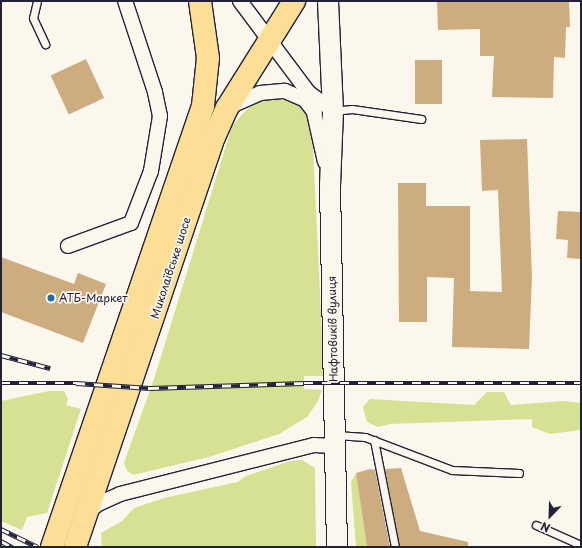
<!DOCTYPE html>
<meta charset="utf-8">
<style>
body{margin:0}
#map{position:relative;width:582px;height:548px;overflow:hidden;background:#fbf7ec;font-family:"Playpen Sans",sans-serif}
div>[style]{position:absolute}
.green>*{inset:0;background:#d6e194}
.building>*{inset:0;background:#cdac80;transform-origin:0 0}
.roads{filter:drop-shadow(1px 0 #22223b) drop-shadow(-1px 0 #22223b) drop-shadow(0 1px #22223b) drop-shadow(0 -1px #22223b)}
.lane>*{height:7px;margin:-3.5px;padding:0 3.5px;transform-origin:3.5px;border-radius:3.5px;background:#fbf7ec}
.street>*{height:14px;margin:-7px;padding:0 7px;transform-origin:7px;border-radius:7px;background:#fbf7ec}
.secondary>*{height:20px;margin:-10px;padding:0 10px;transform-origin:10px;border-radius:10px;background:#fbf7ec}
.primary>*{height:22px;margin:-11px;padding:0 11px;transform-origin:11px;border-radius:11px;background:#fdde96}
.rail>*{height:4.5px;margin-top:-2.25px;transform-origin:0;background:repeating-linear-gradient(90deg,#fbf7ec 0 9px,#22223b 0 18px);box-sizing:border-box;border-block:1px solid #22223b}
.dots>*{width:11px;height:11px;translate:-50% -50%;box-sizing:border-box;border:2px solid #fbf7ec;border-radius:50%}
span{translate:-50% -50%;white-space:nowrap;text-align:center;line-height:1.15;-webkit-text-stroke:3.5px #fbf7ec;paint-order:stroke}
.street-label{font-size:11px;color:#22223b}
.poi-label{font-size:11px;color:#22223b}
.left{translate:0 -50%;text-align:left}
.frame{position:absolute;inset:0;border:2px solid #22223b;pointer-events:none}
.north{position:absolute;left:530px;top:496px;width:40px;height:40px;-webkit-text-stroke:3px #fbf7ec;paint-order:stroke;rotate:203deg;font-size:11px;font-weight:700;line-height:16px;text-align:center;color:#22223b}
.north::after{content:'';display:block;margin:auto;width:14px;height:18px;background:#22223b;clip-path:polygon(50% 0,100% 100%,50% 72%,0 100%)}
</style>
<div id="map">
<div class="green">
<div style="clip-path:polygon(276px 98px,293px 101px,305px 110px,312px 126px,324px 376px,304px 376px,304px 389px,322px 390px,318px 401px,307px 417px,279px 434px,209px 457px,133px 475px,127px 471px,124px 463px,155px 376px,232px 126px,246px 110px,259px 101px)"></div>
<div style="clip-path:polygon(49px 391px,64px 391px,68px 399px,66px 405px,81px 409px,47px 513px,27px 517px,22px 530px,1px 521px,1px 401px)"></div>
<div style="clip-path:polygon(487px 392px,504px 392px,511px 405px,564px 401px,581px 403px,581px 430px,550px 434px,532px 427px,532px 419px,390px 424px,378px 427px,367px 422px,363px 407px,370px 399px,474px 405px)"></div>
<div style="clip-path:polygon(302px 460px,315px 468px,316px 547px,102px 547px,101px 533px,122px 521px,134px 508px,164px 498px,238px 482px,246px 476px,290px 461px)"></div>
<div style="clip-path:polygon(356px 473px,367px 547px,356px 547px,351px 482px)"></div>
</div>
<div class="building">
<div style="clip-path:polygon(437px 1px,569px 1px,570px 27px,566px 27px,565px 58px,554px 57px,553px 98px,492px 97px,494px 56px,480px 56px,480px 29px,438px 30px)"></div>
<div style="left:86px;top:59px;width:43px;height:39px;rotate:65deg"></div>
<div style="left:415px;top:60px;width:27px;height:44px"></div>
<div style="clip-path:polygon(527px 139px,532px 277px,529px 349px,452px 347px,454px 278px,427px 277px,427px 322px,399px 322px,398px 183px,426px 183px,426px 206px,470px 206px,470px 291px,502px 292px,498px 190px,482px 191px,480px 140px)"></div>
<div style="clip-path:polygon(558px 211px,581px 212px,581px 259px,567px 258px,568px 240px,556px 239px)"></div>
<div style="clip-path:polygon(1px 257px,74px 284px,78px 273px,106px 284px,83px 343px,1px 312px)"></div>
<div style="clip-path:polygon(401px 468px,420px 531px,468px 542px,468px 547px,400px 547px,385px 469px)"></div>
<div style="clip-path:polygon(370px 469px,375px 470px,390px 547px,367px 547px,356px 473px)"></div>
</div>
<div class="roads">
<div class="lane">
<div style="left:37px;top:1px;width:17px;rotate:103deg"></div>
<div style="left:33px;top:18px;width:29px;rotate:65deg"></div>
<div style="left:333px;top:111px;width:19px;rotate:-6deg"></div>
<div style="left:352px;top:109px;width:70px;rotate:8.2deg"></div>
<div style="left:336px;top:435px;width:29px;rotate:4deg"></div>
<div style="left:365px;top:437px;width:93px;rotate:20.8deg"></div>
<div style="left:452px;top:470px;width:67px;rotate:2.6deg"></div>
<div style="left:374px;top:440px;width:109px;rotate:78.9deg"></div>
<div style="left:536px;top:525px;width:49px;rotate:24deg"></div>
</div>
<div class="street">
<div style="left:240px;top:1px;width:114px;rotate:53.2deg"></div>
<div style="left:308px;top:92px;width:31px;rotate:37deg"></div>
<div style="left:312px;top:104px;width:59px;rotate:77.4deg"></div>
<div style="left:231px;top:106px;width:32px;rotate:-24deg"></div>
<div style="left:260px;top:93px;width:25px;rotate:-5deg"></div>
<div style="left:285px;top:91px;width:22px;rotate:24deg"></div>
<div style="left:305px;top:100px;width:16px;rotate:52deg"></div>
<div style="left:68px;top:246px;width:67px;rotate:-20.1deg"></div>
<div style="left:131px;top:223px;width:56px;rotate:-69deg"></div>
<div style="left:151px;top:171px;width:56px;rotate:-80.7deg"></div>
<div style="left:160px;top:116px;width:25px;rotate:-102deg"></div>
<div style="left:155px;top:92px;width:96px;rotate:-108.2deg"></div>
<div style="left:87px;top:512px;width:16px;rotate:-35deg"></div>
<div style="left:100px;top:503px;width:22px;rotate:-24deg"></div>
<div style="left:120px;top:494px;width:200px;rotate:-14.2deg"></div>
<div style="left:314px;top:445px;width:20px;rotate:3deg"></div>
</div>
<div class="secondary">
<div style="left:328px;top:1px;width:110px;rotate:87.4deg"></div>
<div style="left:333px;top:111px;width:74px;rotate:92.3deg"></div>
<div style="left:330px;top:185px;width:362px;rotate:88.9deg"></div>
</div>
<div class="primary">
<div style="left:52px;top:547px;width:466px;rotate:-71.1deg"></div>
<div style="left:203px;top:106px;width:48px;rotate:-84.1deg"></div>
<div style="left:208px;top:58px;width:58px;rotate:-98deg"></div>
<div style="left:75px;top:547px;width:433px;rotate:-71.3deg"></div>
<div style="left:214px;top:137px;width:32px;rotate:-66deg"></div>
<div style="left:227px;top:108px;width:126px;rotate:-57.9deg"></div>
</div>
</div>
<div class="rail">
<div style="left:1px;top:355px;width:51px;rotate:14.9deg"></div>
<div style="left:1px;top:383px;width:75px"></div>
<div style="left:76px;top:383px;width:74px;rotate:3.9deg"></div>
<div style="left:150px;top:388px;width:154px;rotate:-1.9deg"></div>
<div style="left:304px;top:383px;width:277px"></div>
<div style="left:1px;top:529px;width:41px;rotate:25.9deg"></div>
<div style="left:1px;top:541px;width:13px;rotate:29deg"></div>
</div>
<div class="dots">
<div style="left:51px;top:298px;background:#1f6fb2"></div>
</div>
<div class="street-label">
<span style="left:171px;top:268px;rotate:-72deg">Миколаївське шосе</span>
<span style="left:333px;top:329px;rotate:-91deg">Нафтовиків вулиця</span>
</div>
<div class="poi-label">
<span class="left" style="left:59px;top:298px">АТБ-Маркет</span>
</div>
<div class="frame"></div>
<div class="north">N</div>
</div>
